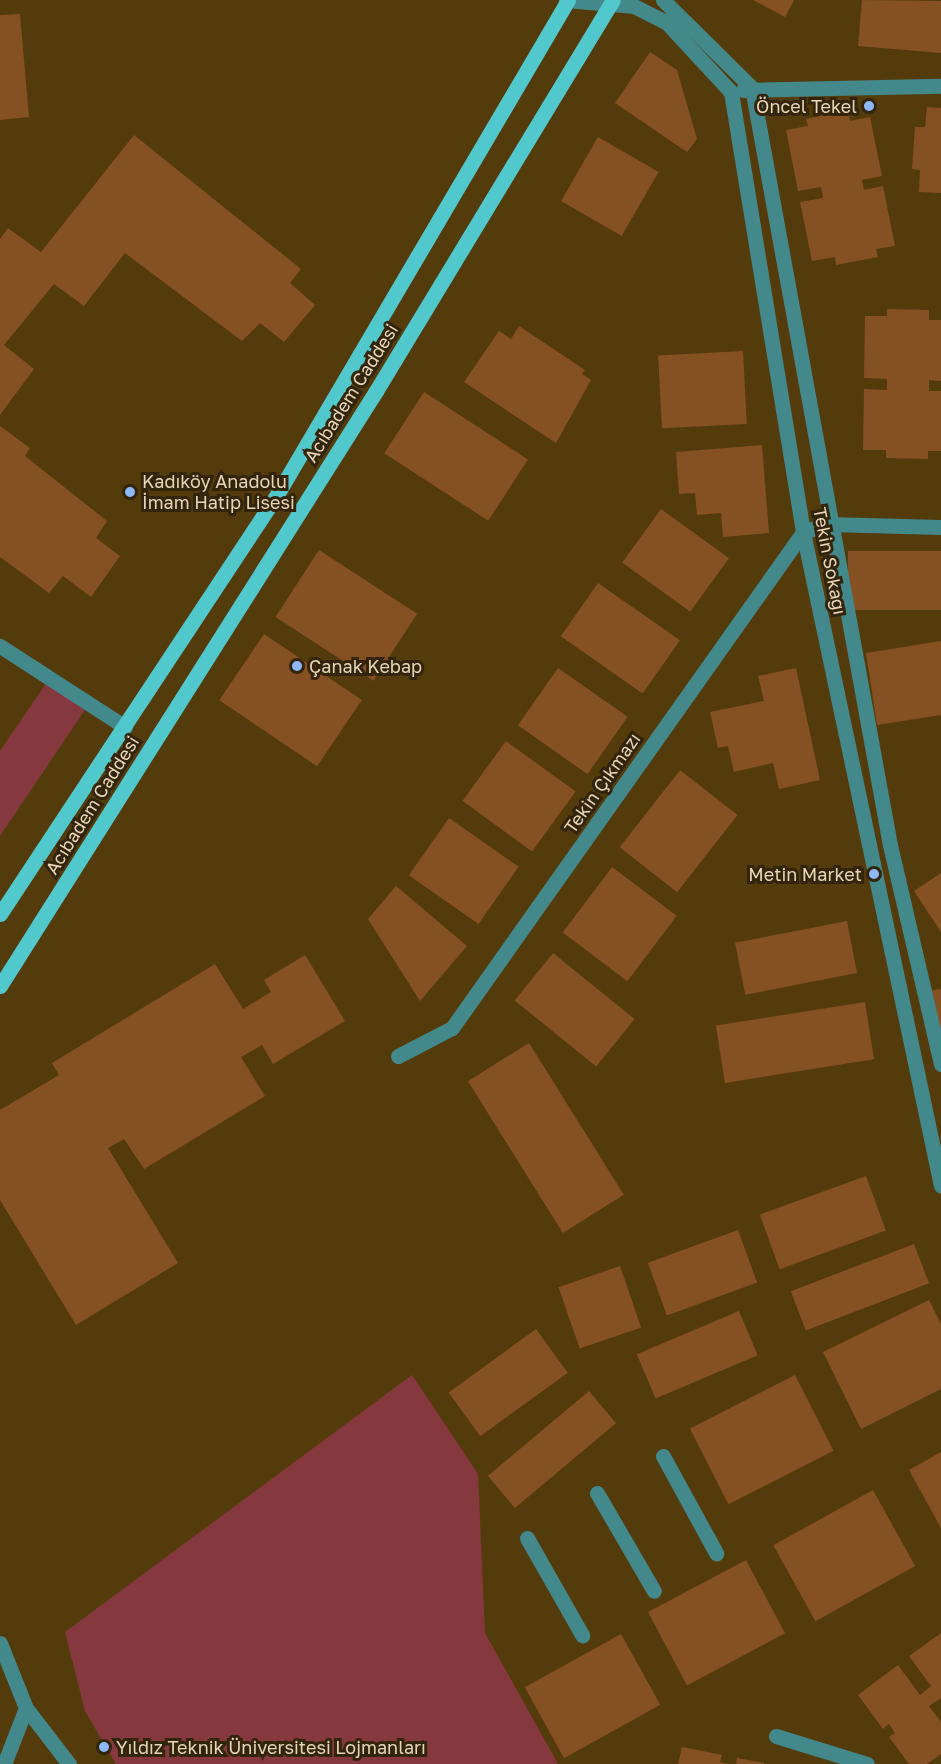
<!DOCTYPE html>
<meta charset="utf-8">
<style>
body{margin:0}
#map{position:relative;width:941px;height:1764px;overflow:hidden;background:#543b0c;font-family:"Golos Text",sans-serif}
div>[style]{position:absolute}
.green>*{inset:0;background:#85393e}
.building>*{inset:0;background:#855022;transform-origin:0 0}
.minor>*{height:15px;margin:-7.5px;padding:0 7.5px;transform-origin:7.5px;border-radius:7.5px;background:#43888a}
.major>*{height:15px;margin:-7.5px;padding:0 7.5px;transform-origin:7.5px;border-radius:7.5px;background:#51c8cc}
.dots>*{width:16px;height:16px;translate:-50% -50%;box-sizing:border-box;border:3px solid #33240c;border-radius:50%}
span{translate:-50% -50%;white-space:nowrap;text-align:center;line-height:1.15;-webkit-text-stroke:6px #33240c;paint-order:stroke}
.poi-label{font-size:18px;color:#e8d5b8}
.right{translate:-100% -50%;text-align:right}
.left{translate:0 -50%;text-align:left}
.street-label{font-size:18px;color:#e8d5b8}
</style>
<div id="map">
<div class="green">
<div style="clip-path:polygon(49px 679px,89px 704px,0 836px,0 751px)"></div>
<div style="clip-path:polygon(412px 1375px,478px 1474px,485px 1633px,558px 1764px,116px 1764px,85px 1711px,65px 1632px)"></div>
</div>
<div class="building">
<div style="clip-path:polygon(753px 0,794px 0,785px 17px)"></div>
<div style="clip-path:polygon(862px 0,941px 1px,941px 53px,858px 46px)"></div>
<div style="clip-path:polygon(20px 14px,29px 117px,0 120px,0 15px)"></div>
<div style="clip-path:polygon(650px 52px,677px 70px,697px 139px,687px 152px,615px 103px)"></div>
<div style="clip-path:polygon(927px 107px,941px 108px,941px 193px,919px 192px,920px 170px,912px 169px,915px 127px,925px 127px)"></div>
<div style="clip-path:polygon(848px 110px,850px 121px,870px 117px,882px 176px,862px 180px,864px 190px,883px 186px,895px 246px,876px 249px,878px 257px,836px 265px,835px 257px,812px 261px,800px 202px,823px 198px,821px 187px,798px 191px,786px 130px,808px 126px,806px 119px)"></div>
<div style="clip-path:polygon(134px 135px,301px 269px,290px 283px,315px 305px,284px 342px,260px 323px,242px 341px,125px 253px,84px 306px,54px 284px,4px 345px,34px 369px,0 415px,0 239px,8px 228px,41px 252px)"></div>
<div style="left:598px;top:137px;width:70px;height:74px;rotate:30deg"></div>
<div style="clip-path:polygon(887px 309px,929px 310px,929px 320px,941px 320px,941px 381px,929px 380px,929px 391px,941px 391px,941px 451px,928px 451px,928px 459px,886px 458px,886px 450px,863px 450px,864px 389px,887px 390px,887px 379px,864px 378px,865px 316px,887px 316px)"></div>
<div style="clip-path:polygon(519px 326px,585px 370px,582px 374px,591px 380px,556px 443px,464px 382px,499px 331px,511px 339px)"></div>
<div style="left:743px;top:351px;width:73px;height:85px;rotate:87deg"></div>
<div style="left:424px;top:392px;width:124px;height:73px;rotate:33deg"></div>
<div style="clip-path:polygon(0 426px,30px 448px,25px 456px,107px 521px,96px 538px,120px 556px,91px 597px,63px 576px,49px 593px,0 557px)"></div>
<div style="clip-path:polygon(762px 445px,769px 533px,723px 537px,721px 513px,697px 515px,695px 493px,679px 494px,676px 452px)"></div>
<div style="left:661px;top:509px;width:84px;height:66px;rotate:36deg"></div>
<div style="left:319px;top:550px;width:117px;height:80px;rotate:33deg"></div>
<div style="left:941px;top:551px;width:59px;height:93px;rotate:90deg"></div>
<div style="left:598px;top:583px;width:100px;height:65px;rotate:35deg"></div>
<div style="left:264px;top:634px;width:118px;height:80px;rotate:34deg"></div>
<div style="clip-path:polygon(941px 641px,941px 715px,877px 725px,866px 653px)"></div>
<div style="left:558px;top:668px;width:85px;height:70px;rotate:35deg"></div>
<div style="clip-path:polygon(796px 668px,820px 780px,779px 789px,773px 763px,734px 772px,728px 746px,718px 748px,710px 712px,764px 701px,758px 676px)"></div>
<div style="left:506px;top:741px;width:86px;height:74px;rotate:36deg"></div>
<div style="left:680px;top:770px;width:73px;height:98px;rotate:38deg"></div>
<div style="left:449px;top:818px;width:85px;height:70px;rotate:35deg"></div>
<div style="left:612px;top:867px;width:81px;height:82px;rotate:37deg"></div>
<div style="clip-path:polygon(941px 873px,941px 932px,914px 891px)"></div>
<div style="clip-path:polygon(396px 886px,467px 946px,420px 1001px,368px 919px)"></div>
<div style="left:847px;top:921px;width:53px;height:114px;rotate:79deg"></div>
<div style="left:553px;top:953px;width:105px;height:61px;rotate:39deg"></div>
<div style="clip-path:polygon(305px 955px,345px 1021px,273px 1064px,262px 1045px,241px 1057px,265px 1096px,144px 1169px,124px 1139px,108px 1148px,178px 1263px,76px 1325px,0 1200px,0 1110px,59px 1075px,52px 1063px,215px 964px,243px 1009px,271px 992px,264px 980px)"></div>
<div style="clip-path:polygon(941px 989px,941px 1038px,928px 991px)"></div>
<div style="left:865px;top:1002px;width:58px;height:151px;rotate:81deg"></div>
<div style="left:529px;top:1043px;width:179px;height:72px;rotate:58deg"></div>
<div style="left:866px;top:1176px;width:58px;height:113px;rotate:70deg"></div>
<div style="left:738px;top:1230px;width:56px;height:96px;rotate:70deg"></div>
<div style="left:914px;top:1244px;width:42px;height:132px;rotate:69deg"></div>
<div style="left:620px;top:1266px;width:65px;height:65px;rotate:71deg"></div>
<div style="clip-path:polygon(929px 1300px,941px 1324px,941px 1389px,861px 1429px,823px 1352px)"></div>
<div style="left:739px;top:1311px;width:48px;height:111px;rotate:67deg"></div>
<div style="left:536px;top:1329px;width:54px;height:108px;rotate:54deg"></div>
<div style="left:795px;top:1375px;width:85px;height:118px;rotate:63deg"></div>
<div style="left:589px;top:1391px;width:42px;height:132px;rotate:50deg"></div>
<div style="clip-path:polygon(941px 1452px,941px 1528px,909px 1470px)"></div>
<div style="left:873px;top:1490px;width:87px;height:114px;rotate:61deg"></div>
<div style="left:746px;top:1560px;width:83px;height:111px;rotate:62deg"></div>
<div style="clip-path:polygon(941px 1633px,941px 1698px,929px 1706px,941px 1722px,941px 1754px,927px 1764px,909px 1764px,889px 1737px,895px 1733px,889px 1724px,883px 1729px,858px 1695px,898px 1665px,920px 1695px,931px 1686px,909px 1656px)"></div>
<div style="left:621px;top:1634px;width:81px;height:110px;rotate:61deg"></div>
<div style="clip-path:polygon(682px 1747px,722px 1755px,720px 1762px,727px 1764px,678px 1764px)"></div>
<div style="clip-path:polygon(737px 1758px,764px 1763px,764px 1764px,736px 1764px)"></div>
</div>
<div class="minor">
<div style="left:566px;top:0;width:68px;rotate:5deg"></div>
<div style="left:634px;top:6px;width:37px;rotate:27deg"></div>
<div style="left:667px;top:23px;width:94px;rotate:47.2deg"></div>
<div style="left:731px;top:92px;width:446px;rotate:80.7deg"></div>
<div style="left:803px;top:532px;width:668px;rotate:78.08deg"></div>
<div style="left:663px;top:0;width:125px;rotate:44.7deg"></div>
<div style="left:752px;top:88px;width:769px;rotate:79.67deg"></div>
<div style="left:890px;top:845px;width:225px;rotate:76.9deg"></div>
<div style="left:743px;top:90px;width:198px;rotate:-1.2deg"></div>
<div style="left:0;top:646px;width:149px;rotate:32.9deg"></div>
<div style="left:398px;top:1056px;width:61px;rotate:-27.4deg"></div>
<div style="left:452px;top:1028px;width:608px;rotate:-54.71deg"></div>
<div style="left:803px;top:532px;width:26px;rotate:-18deg"></div>
<div style="left:828px;top:524px;width:113px;rotate:1.5deg"></div>
<div style="left:663px;top:1456px;width:111px;rotate:61.3deg"></div>
<div style="left:597px;top:1493px;width:113px;rotate:59.8deg"></div>
<div style="left:527px;top:1538px;width:112px;rotate:60.4deg"></div>
<div style="left:0;top:1643px;width:70px;rotate:68.2deg"></div>
<div style="left:26px;top:1708px;width:71px;rotate:52.5deg"></div>
<div style="left:776px;top:1736px;width:95px;rotate:17.1deg"></div>
<div style="left:4px;top:1764px;width:60px;rotate:-68.6deg"></div>
</div>
<div class="major">
<div style="left:0;top:914px;width:505px;rotate:-56.56deg"></div>
<div style="left:278px;top:493px;width:572px;rotate:-59.53deg"></div>
<div style="left:0;top:986px;width:704px;rotate:-57.71deg"></div>
<div style="left:376px;top:391px;width:457px;rotate:-58.8deg"></div>
</div>
<div class="dots">
<div style="left:869px;top:106px;background:#8db9fc"></div>
<div style="left:130px;top:492px;background:#8db9fc"></div>
<div style="left:297px;top:666px;background:#8db9fc"></div>
<div style="left:874px;top:874px;background:#8db9fc"></div>
<div style="left:104px;top:1747px;background:#8db9fc"></div>
</div>
<div class="poi-label">
<span class="right" style="left:857px;top:106px">Öncel Tekel</span>
<span class="left" style="left:142px;top:492px">Kadıköy Anadolu<br>İmam Hatip Lisesi</span>
<span class="left" style="left:309px;top:666px">Çanak Kebap</span>
<span class="right" style="left:862px;top:874px">Metin Market</span>
<span class="left" style="left:116px;top:1747px">Yıldız Teknik Üniversitesi Lojmanları</span>
</div>
<div class="street-label">
<span style="left:351px;top:393px;rotate:-58deg">Acıbadem Caddesi</span>
<span style="left:830px;top:561px;rotate:79deg">Tekin Sokağı</span>
<span style="left:602px;top:783px;rotate:-55deg">Tekin Çıkmazı</span>
<span style="left:92px;top:805px;rotate:-58deg">Acıbadem Caddesi</span>
</div>
</div>
